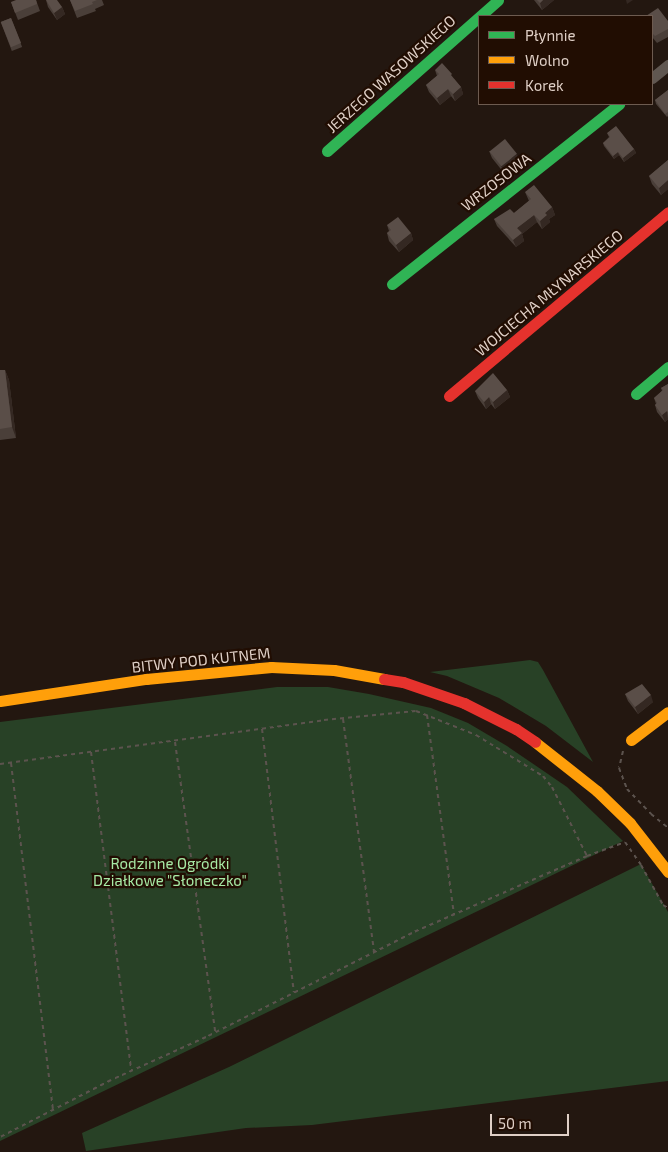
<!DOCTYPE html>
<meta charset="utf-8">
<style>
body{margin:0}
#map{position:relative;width:668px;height:1152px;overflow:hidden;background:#231710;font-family:"Exo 2",sans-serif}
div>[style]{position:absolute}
.green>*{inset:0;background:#284126}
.path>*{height:2px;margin-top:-1px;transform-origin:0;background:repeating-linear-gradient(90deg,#5c534e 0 4px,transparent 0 8px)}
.street>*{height:11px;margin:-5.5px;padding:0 5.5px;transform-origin:5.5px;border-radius:5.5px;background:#605751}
.fast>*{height:11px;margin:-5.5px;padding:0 5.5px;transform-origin:5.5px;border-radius:5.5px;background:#30b455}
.slow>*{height:11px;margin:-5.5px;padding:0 5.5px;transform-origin:5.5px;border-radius:5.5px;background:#ff9f0a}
.jam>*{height:11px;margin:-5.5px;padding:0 5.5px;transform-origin:5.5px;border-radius:5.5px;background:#e5322d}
.wall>*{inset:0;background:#4a3f39;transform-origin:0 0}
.shaded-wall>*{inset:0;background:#342822}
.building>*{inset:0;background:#5a4e48;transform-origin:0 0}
span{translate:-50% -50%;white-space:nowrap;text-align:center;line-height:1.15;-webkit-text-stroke:4.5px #210d02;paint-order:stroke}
.street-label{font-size:15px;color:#dfcfc6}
.park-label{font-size:15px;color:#a7eaa5}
.legend{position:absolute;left:478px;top:15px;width:175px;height:90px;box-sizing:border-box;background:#210d02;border:1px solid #6d5b50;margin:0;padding:6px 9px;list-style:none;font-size:15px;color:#dfcfc6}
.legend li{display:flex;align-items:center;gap:10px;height:25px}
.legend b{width:25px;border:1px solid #6d5b50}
.scale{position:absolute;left:490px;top:1114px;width:79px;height:22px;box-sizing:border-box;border:2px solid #dfcfc6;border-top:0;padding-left:6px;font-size:15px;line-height:18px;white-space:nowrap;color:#dfcfc6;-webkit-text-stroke:4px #210d02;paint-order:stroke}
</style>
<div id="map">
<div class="green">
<div style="clip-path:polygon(530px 660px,538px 662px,543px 670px,593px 762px,546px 726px,499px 698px,447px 676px,430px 672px)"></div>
<div style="clip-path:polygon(277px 687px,328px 687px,369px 694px,431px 708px,468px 723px,507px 746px,567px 787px,623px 841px,0 1141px,0 722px)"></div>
<div style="clip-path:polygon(641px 864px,668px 912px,668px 1081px,312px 1125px,246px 1128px,86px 1151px,82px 1133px,229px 1067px)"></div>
</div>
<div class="path">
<div style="left:427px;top:715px;width:202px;rotate:82.3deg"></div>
<div style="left:343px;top:719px;width:235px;rotate:82.4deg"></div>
<div style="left:262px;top:729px;width:265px;rotate:83.1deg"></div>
<div style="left:175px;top:742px;width:293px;rotate:82.1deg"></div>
<div style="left:623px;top:751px;width:17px;rotate:103deg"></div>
<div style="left:619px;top:768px;width:22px;rotate:69deg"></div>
<div style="left:627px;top:789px;width:35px;rotate:46deg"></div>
<div style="left:651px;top:814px;width:22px;rotate:39deg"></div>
<div style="left:91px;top:752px;width:321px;rotate:82.8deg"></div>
<div style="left:11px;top:763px;width:351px;rotate:83.1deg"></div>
<div style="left:0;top:764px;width:327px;rotate:-7.7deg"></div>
<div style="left:324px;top:720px;width:92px;rotate:-5.6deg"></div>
<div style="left:416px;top:711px;width:65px;rotate:21.8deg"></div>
<div style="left:476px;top:735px;width:79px;rotate:31.5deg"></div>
<div style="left:543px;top:776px;width:14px;rotate:51deg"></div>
<div style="left:552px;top:787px;width:77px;rotate:63.1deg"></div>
<div style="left:587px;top:856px;width:191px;rotate:156.3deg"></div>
<div style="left:412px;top:933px;width:231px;rotate:153.2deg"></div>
<div style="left:206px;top:1037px;width:104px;rotate:155.6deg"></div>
<div style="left:111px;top:1080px;width:125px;rotate:152.8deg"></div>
<div style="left:587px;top:856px;width:40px;rotate:-20.2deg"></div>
<div style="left:625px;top:842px;width:28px;rotate:55deg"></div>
<div style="left:641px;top:865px;width:46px;rotate:61.2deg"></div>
<div style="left:663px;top:905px;width:6px;rotate:31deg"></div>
</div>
<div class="street">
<div style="left:652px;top:78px;width:21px;rotate:-39deg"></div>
</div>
<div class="fast">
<div style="left:327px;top:151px;width:228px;rotate:-41.4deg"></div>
<div style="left:392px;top:284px;width:290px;rotate:-38.4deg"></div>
<div style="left:636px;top:394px;width:42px;rotate:-40.2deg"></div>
</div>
<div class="slow">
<div style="left:0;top:701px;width:148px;rotate:-8.6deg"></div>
<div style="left:146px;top:679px;width:126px;rotate:-5.5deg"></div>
<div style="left:271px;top:667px;width:63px;rotate:2.7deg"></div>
<div style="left:334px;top:670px;width:51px;rotate:10.2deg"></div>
<div style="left:631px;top:740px;width:46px;rotate:-37.1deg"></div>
<div style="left:535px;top:742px;width:79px;rotate:38.3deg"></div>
<div style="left:597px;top:791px;width:46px;rotate:44.1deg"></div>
<div style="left:630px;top:823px;width:62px;rotate:52.2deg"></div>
</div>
<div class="jam">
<div style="left:449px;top:396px;width:286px;rotate:-40deg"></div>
<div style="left:384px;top:679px;width:19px;rotate:9deg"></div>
<div style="left:403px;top:682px;width:65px;rotate:19deg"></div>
<div style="left:464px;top:703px;width:58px;rotate:26.6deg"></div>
<div style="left:516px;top:729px;width:23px;rotate:34deg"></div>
</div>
<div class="wall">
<div style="clip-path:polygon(36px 0,40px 11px,18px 20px,11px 2px)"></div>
<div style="clip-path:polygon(46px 0,62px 7px,65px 14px,57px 20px,48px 7px)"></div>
<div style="clip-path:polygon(70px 0,102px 0,104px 5px,95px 9px,96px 11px,77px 18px)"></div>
<div style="clip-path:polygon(534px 0,554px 0,542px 10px)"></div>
<div style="clip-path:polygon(652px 16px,668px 21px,668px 37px,657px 43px,652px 37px)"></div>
<div style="left:11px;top:18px;width:31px;height:11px;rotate:69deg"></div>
<div style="clip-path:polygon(435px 70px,454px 79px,461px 87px,463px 94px,455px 101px,451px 96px,440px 105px,429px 92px,426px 85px,437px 76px)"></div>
<div style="clip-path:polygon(668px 90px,668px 116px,667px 117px,656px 104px,655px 100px)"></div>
<div style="clip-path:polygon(607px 133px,634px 149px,636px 153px,624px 162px,619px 155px,614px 159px,604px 146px,603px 143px,609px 137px)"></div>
<div style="clip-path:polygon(489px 151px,519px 161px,504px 173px,492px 158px)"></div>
<div style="clip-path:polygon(668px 160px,668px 189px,661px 195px,652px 184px,649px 176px)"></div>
<div style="clip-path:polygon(525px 192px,552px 207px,555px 215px,549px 219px,550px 222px,542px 229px,537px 222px,522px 234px,524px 241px,516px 247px,497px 226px,494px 219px,514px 213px,529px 201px)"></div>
<div style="clip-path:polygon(387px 225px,411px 233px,413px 240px,399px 252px,389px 241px,387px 233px,389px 231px)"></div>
<div style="clip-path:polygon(0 370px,5px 370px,9px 380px,16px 438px,0 440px)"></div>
<div style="clip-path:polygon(668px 384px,668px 419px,665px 422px,657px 412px,655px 405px,656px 404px,654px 398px,662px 391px,661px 388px)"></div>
<div style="clip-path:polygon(507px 390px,510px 397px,495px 409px,491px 404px,486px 409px,478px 398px,475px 391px)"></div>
<div style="clip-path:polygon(625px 694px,653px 702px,638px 714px,628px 701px)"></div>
</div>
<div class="shaded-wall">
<div style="clip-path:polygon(543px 0,554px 0,542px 10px,540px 3px)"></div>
<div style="clip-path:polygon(626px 0,633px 0,627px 4px)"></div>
<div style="clip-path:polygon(62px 7px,65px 14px,57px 20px,54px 13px)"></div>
<div style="clip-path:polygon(461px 87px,463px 94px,455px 101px,453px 94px)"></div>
<div style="clip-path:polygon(448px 89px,451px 96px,440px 105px,437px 98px)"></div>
<div style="clip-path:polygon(634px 149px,636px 153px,624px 162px,623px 158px)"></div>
<div style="clip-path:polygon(618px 152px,619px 155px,614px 159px,613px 156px)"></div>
<div style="clip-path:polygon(517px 154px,519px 161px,504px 173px,501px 166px)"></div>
<div style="clip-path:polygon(668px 180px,668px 189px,661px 195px,659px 188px)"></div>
<div style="clip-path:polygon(552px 207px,555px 215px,549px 219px,550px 222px,542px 229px,540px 221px,545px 213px)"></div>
<div style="clip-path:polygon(534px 215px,537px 222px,522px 234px,524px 241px,516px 247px,513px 240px,517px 228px)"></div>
<div style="clip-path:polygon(411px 233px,413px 240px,399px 252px,396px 245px)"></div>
<div style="clip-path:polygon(5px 370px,9px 380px,16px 438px,12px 427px)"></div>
<div style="clip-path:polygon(507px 390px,510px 397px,495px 409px,493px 402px)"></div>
<div style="clip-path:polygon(489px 397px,491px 404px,486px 409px,484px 402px)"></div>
<div style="clip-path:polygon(667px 411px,668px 419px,665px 422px,662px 415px)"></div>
<div style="clip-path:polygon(651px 695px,653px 702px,638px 714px,635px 707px)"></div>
</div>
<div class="building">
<div style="clip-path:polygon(16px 0,36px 0,37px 4px,15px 13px,11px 2px)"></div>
<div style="clip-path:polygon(46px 0,57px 0,62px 7px,54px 13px)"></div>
<div style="clip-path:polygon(70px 0,97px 0,92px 2px,93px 4px,75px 11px)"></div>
<div style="clip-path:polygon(537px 0,543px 0,540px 3px)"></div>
<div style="clip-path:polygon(658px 8px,668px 21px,668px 29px,655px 36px,652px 33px,652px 16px,646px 16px)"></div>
<div style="left:11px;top:18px;width:27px;height:11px;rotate:68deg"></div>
<div style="clip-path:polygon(442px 63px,452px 74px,451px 75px,461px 87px,453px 94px,448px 89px,437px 98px,426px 85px,439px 74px,435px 70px)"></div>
<div style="clip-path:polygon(668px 90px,668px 112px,665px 114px,655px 100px)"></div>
<div style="clip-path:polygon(616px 126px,634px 149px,623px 158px,618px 152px,613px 156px,603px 143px,610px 137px,607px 133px)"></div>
<div style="left:505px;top:139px;width:19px;height:20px;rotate:51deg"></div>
<div style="clip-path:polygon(668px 160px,668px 180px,659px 188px,649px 176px)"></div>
<div style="clip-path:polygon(534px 185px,552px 207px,545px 213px,547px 215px,540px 221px,534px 215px,517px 228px,522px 233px,513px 240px,494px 219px,510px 209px,514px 213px,531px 199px,525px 192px)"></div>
<div style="clip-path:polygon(398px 217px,411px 233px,396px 245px,387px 233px,391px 230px,387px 225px)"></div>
<div style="clip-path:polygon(0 370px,5px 370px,12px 427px,0 429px)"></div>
<div style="clip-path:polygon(493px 373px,507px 390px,493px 402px,489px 397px,484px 402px,475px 391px)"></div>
<div style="clip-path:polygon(668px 384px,668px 412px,667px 411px,662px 415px,655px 405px,657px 403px,654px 398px,663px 390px,661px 388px)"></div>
<div style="clip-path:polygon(642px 684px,651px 695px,635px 707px,625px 694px)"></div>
</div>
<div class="street-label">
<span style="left:391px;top:74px;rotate:-42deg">JERZEGO WASOWSKIEGO</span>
<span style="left:496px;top:182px;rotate:-38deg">WRZOSOWA</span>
<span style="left:549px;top:293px;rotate:-40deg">WOJCIECHA MŁYNARSKIEGO</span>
<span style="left:201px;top:660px;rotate:-6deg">BITWY POD KUTNEM</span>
</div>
<div class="park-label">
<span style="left:170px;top:872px">Rodzinne Ogródki<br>Działkowe "Słoneczko"</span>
</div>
<ul class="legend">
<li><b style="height:6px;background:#30b455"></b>Płynnie</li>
<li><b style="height:6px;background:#ff9f0a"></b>Wolno</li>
<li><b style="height:6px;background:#e5322d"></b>Korek</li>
</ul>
<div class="scale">50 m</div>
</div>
